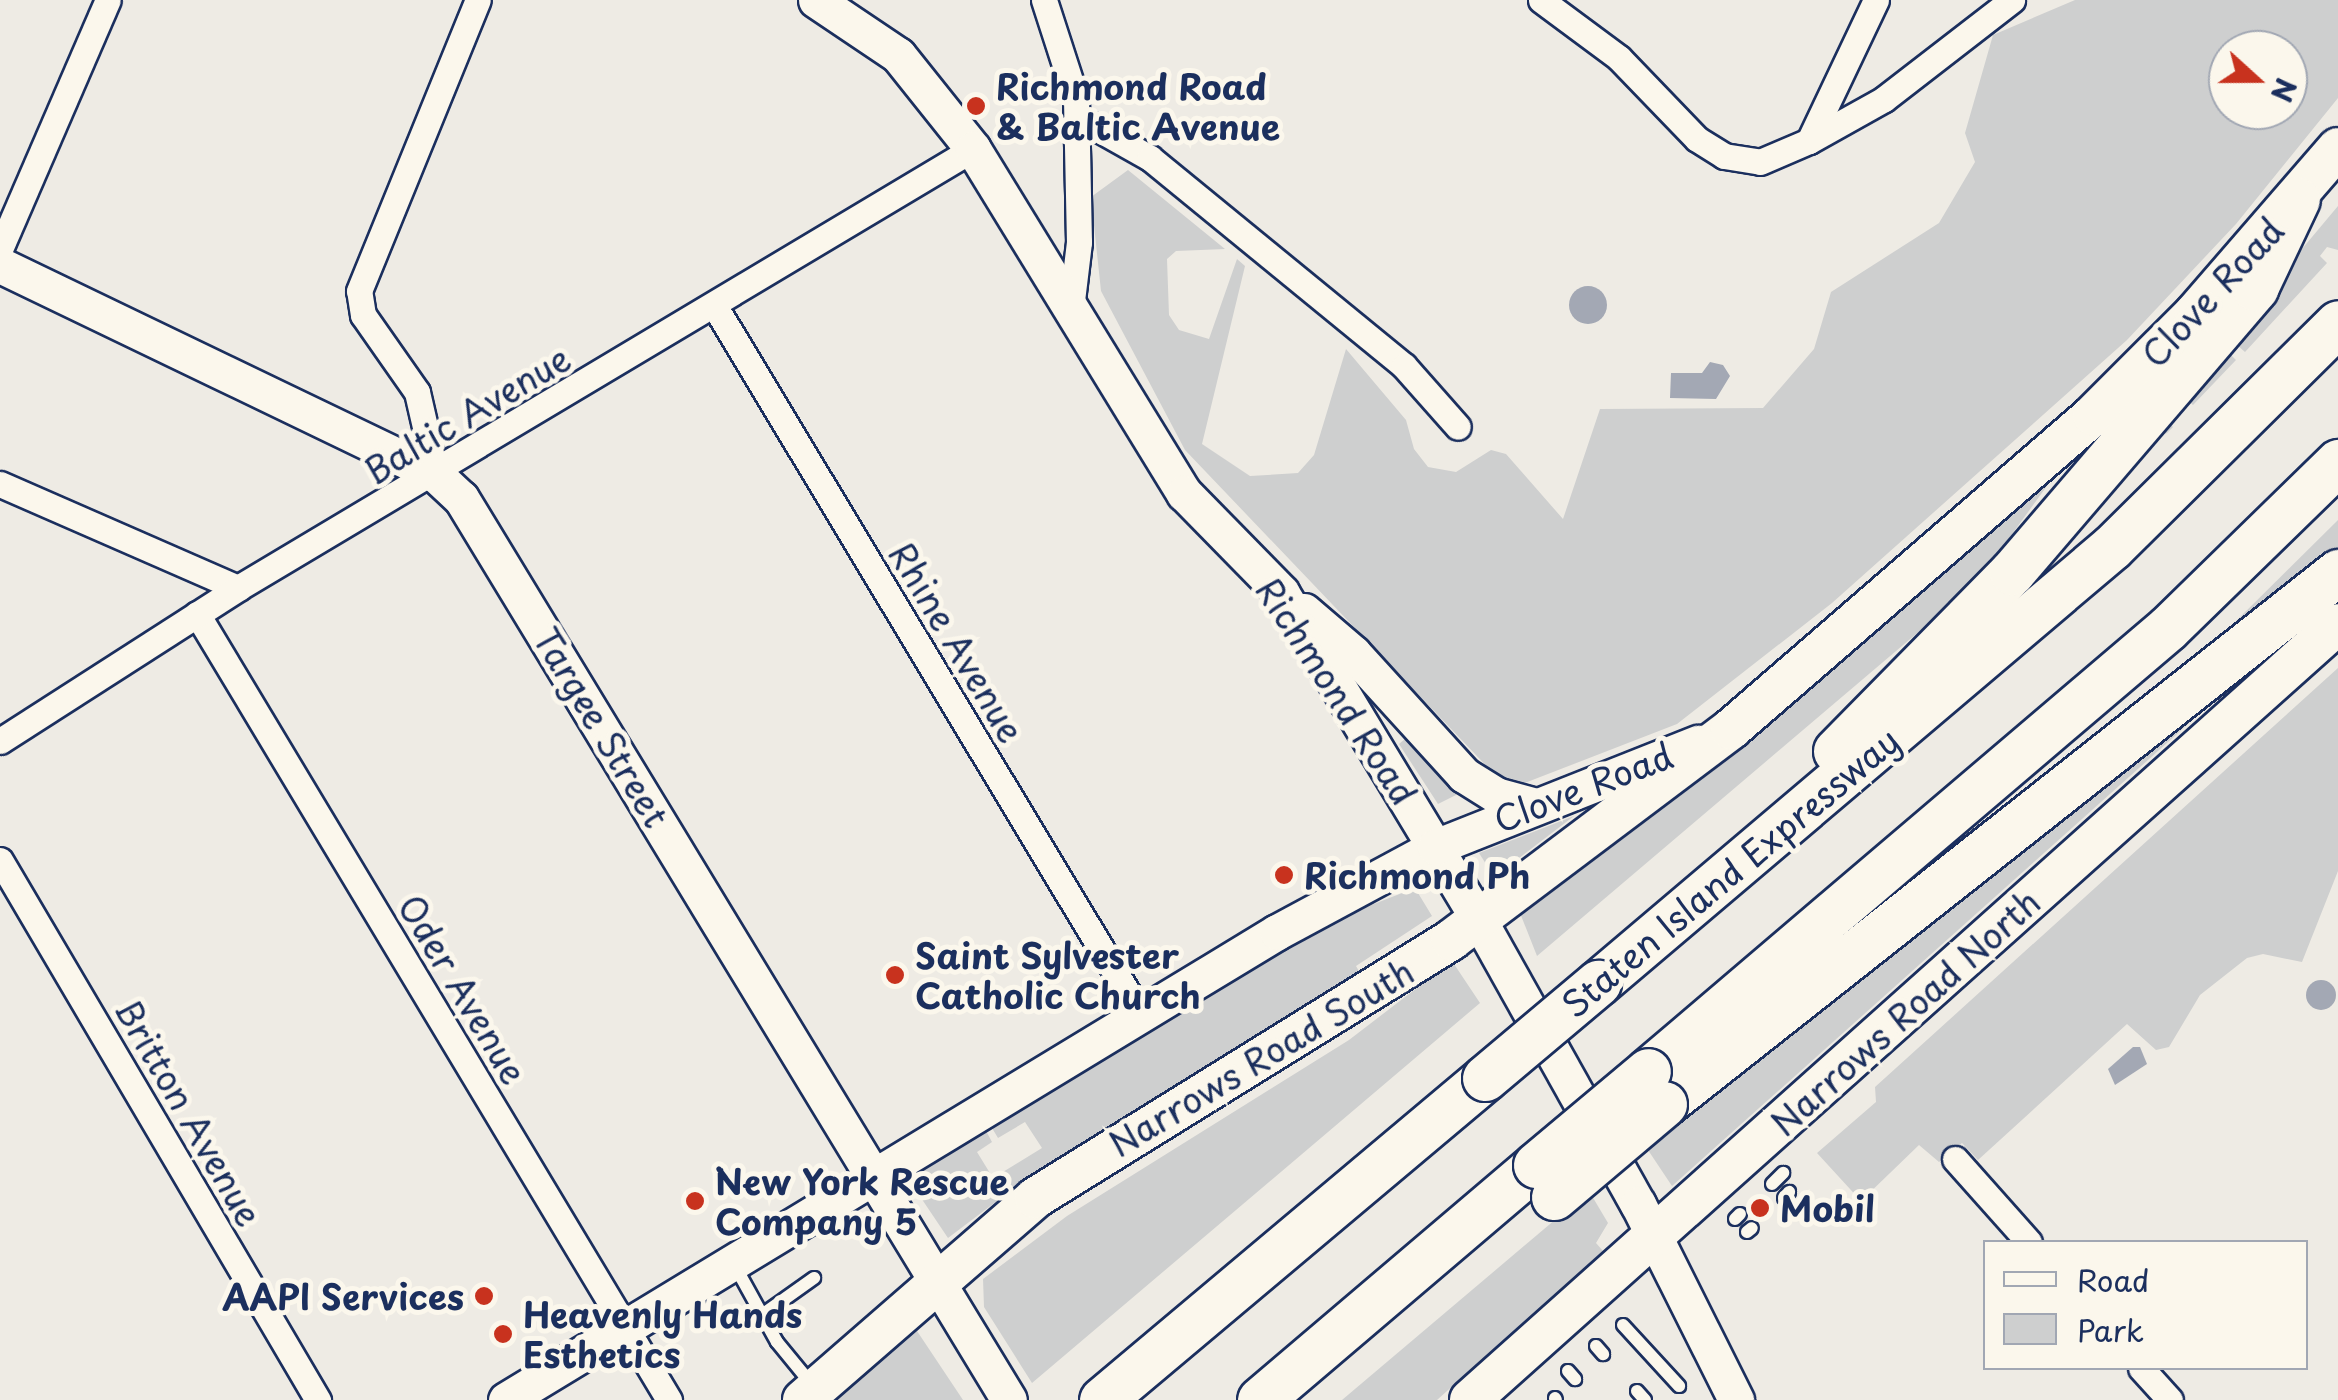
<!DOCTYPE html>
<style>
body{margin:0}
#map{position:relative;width:2338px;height:1400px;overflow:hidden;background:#eeebe4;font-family:"Playpen Sans",sans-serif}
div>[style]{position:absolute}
.green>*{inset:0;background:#cecfcf}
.water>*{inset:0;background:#a3a8b4}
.round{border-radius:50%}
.roads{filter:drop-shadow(2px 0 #1b2f5e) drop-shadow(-2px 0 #1b2f5e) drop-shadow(0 2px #1b2f5e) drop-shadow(0 -2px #1b2f5e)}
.lane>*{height:12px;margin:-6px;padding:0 6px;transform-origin:6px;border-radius:6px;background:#fbf7ec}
.street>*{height:25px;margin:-12.5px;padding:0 12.5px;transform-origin:12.5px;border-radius:12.5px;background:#fbf7ec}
.secondary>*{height:35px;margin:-17.5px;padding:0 17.5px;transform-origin:17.5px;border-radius:17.5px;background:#fbf7ec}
.primary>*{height:40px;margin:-20px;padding:0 20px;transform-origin:20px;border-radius:20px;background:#fbf7ec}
.highway>*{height:45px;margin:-22.5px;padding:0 22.5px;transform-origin:22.5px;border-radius:22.5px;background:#fbf7ec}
.bridges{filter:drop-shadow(2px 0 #1b2f5e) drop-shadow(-2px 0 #1b2f5e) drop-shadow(0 2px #1b2f5e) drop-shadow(0 -2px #1b2f5e)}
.highway-bridge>*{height:45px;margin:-22.5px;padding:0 22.5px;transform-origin:22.5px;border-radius:22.5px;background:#fbf7ec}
.dots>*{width:28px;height:28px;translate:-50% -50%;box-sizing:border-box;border:5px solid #fbf7ec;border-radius:50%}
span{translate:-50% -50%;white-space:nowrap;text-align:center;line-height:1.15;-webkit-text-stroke:10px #fbf7ec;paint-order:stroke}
.poi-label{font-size:35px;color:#1b2f5e;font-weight:700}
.left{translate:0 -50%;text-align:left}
.right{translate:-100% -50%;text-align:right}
.street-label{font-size:35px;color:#1b2f5e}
.legend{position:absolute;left:1983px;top:1240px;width:325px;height:130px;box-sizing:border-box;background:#fbf7ec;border:2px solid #a1a7b3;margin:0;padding:12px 18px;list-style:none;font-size:30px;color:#1b2f5e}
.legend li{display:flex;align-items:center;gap:20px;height:50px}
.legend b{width:50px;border:2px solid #a1a7b3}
.north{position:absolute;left:2208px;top:30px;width:100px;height:100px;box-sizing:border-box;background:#fbf7ec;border:2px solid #a1a7b3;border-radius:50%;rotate:111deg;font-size:28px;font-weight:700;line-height:40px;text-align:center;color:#1b2f5e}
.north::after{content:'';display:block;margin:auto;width:35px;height:45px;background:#c8321e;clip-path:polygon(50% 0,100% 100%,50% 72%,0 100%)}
</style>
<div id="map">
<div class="green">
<div style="clip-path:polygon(evenodd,2075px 0,2338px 0,2338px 98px,2236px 224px,2127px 340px,1832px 603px,1677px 724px,1517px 786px,1496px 776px,1185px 450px,1101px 291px,1091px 197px,1128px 170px,1225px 249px,1176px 251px,1167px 259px,1169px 315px,1179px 330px,1209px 339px,1237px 259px,1245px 266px,1202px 444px,1250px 476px,1298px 473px,1314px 455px,1346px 349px,1406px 420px,1414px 449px,1428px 467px,1456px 472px,1491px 450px,1506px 454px,1563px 519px,1600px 409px,1763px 408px,1814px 349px,1831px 292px,1939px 223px,1975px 162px,1965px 133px,1993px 35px,2075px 0,2228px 50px,2288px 50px,2288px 110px,2228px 110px,2228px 50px)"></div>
<div style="clip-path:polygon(2338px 206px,2338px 250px,2327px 247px,2320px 256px,2327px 263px,2245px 352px,2237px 345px,2229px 353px,2236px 360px,2193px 405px,2186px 399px,2166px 420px,2173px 427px,2167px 433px,2136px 447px)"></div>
<div style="clip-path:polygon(2055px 475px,1996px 556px,1929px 623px,1537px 956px,1520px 913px,1722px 758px)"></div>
<div style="clip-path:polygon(2338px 520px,2338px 547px,2231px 638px,2226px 631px)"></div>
<div style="clip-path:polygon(2338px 668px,2338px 871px,2302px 962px,2263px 954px,2247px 958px,2200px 995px,2169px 1047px,2156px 1050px,2127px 1024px,1978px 1160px,1962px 1143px,1939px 1162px,1919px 1145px,1861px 1201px,1817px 1153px,1876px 1102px,1875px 1087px)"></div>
<div style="clip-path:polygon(2222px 686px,2196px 717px,1672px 1186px,1644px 1144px)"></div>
<div style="clip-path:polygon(1405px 739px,1442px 778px,1458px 794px,1438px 804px,1399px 744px)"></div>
<div style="clip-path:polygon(1574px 816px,1501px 872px,1491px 872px,1479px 853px)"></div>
<div style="clip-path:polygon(1415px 888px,1432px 916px,1356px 966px,1360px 973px,1035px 1172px,948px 1238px,913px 1186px,917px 1168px,984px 1127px,992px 1142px,977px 1152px,993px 1178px,1042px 1148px,1025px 1122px,998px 1138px,989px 1123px,1307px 930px)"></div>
<div style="clip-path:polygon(1452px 961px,1480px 1003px,1032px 1383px,984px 1307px,983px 1279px,1067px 1216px,1349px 1040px)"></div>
<div style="clip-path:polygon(1589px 1191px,1608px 1223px,1596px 1243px,1603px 1251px,1437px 1400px,1342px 1400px)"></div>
<div style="clip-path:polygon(913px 1325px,963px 1400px,824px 1400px)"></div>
</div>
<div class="water">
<div class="round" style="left:1569px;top:286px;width:38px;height:38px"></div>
<div style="clip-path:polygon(1710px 362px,1723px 365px,1730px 376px,1716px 399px,1670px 398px,1671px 373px,1702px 373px)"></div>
<div class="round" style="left:2306px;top:980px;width:30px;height:30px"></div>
<div style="clip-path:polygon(2133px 1047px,2140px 1047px,2147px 1064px,2115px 1085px,2108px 1069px)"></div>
</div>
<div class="roads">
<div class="lane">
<div style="left:1772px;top:1184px;width:16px;rotate:-45deg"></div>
<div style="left:1784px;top:1198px;width:8px;rotate:-50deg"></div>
<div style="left:1735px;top:1219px;width:7px;rotate:-45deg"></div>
<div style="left:1747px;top:1232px;width:6px;rotate:-39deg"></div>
<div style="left:735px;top:1266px;width:87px;rotate:61.1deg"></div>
<div style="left:777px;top:1342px;width:58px;rotate:50.6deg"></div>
<div style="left:762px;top:1315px;width:64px;rotate:-35.4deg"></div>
<div style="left:1623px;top:1325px;width:83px;rotate:47.4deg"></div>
<div style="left:1596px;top:1346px;width:11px;rotate:49deg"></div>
<div style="left:1568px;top:1371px;width:11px;rotate:49deg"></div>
<div style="left:1637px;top:1391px;width:12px;rotate:48deg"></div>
<div style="left:1555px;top:1398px;width:2px;rotate:63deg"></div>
</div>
<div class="street">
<div style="left:1044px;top:0;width:104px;rotate:72.1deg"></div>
<div style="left:1076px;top:99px;width:143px;rotate:88.8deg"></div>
<div style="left:1079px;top:242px;width:67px;rotate:96.8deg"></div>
<div style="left:1541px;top:0;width:97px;rotate:36.6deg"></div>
<div style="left:1619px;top:58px;width:112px;rotate:46.1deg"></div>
<div style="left:1697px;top:139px;width:32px;rotate:32deg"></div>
<div style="left:1724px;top:156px;width:36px;rotate:9deg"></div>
<div style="left:1760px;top:162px;width:53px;rotate:-23.2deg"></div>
<div style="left:1809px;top:141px;width:156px;rotate:-64.6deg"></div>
<div style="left:1077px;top:117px;width:84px;rotate:29.3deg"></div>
<div style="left:1150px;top:158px;width:328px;rotate:39.3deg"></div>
<div style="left:1404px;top:366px;width:81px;rotate:48.5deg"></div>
<div style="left:1809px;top:141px;width:86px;rotate:-29.2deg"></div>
<div style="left:1884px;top:99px;width:162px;rotate:-37.7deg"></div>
<div style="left:0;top:249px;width:271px;rotate:-66.6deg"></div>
<div style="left:714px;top:305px;width:829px;rotate:58.98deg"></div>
<div style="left:436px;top:475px;width:85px;rotate:-102.9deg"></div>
<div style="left:417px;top:392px;width:94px;rotate:-125deg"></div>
<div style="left:363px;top:315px;width:24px;rotate:-99deg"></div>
<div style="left:359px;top:291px;width:314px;rotate:-67.8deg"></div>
<div style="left:0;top:484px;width:260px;rotate:23.6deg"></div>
<div style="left:197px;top:614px;width:917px;rotate:59.01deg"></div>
<div style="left:0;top:741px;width:283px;rotate:-32.7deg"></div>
<div style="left:238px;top:588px;width:856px;rotate:-30.85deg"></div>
<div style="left:0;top:860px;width:627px;rotate:59.51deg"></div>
<div style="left:1955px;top:1159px;width:111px;rotate:48.3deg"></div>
<div style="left:2141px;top:1368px;width:43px;rotate:47.8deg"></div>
</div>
<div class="secondary">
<div style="left:816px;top:0;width:99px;rotate:33.9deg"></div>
<div style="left:898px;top:55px;width:120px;rotate:51.4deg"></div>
<div style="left:973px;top:149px;width:404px;rotate:58.5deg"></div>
<div style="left:1184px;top:493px;width:139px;rotate:45.6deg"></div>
<div style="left:1281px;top:592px;width:383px;rotate:58.9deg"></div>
<div style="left:1479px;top:920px;width:325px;rotate:60.8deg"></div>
<div style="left:1638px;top:1204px;width:219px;rotate:63.4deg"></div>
<div style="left:0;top:265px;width:484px;rotate:25.7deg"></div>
<div style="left:436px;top:475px;width:34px;rotate:43deg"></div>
<div style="left:461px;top:498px;width:1055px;rotate:58.72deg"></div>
<div style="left:1304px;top:611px;width:65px;rotate:40.6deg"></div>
<div style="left:1353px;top:653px;width:165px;rotate:47.7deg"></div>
<div style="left:1464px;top:775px;width:38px;rotate:32deg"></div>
<div style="left:1496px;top:795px;width:41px;rotate:15.4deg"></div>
<div style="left:506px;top:1400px;width:902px;rotate:-31.26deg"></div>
<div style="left:1277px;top:932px;width:179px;rotate:-28.3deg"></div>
<div style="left:1435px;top:847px;width:283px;rotate:-21.6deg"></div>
</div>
<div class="primary">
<div style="left:803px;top:1400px;width:308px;rotate:-41deg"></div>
<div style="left:1035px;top:1198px;width:490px;rotate:-31.8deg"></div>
<div style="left:1451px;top:940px;width:351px;rotate:-37deg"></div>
<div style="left:1731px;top:729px;width:479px;rotate:-40.9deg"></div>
<div style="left:2093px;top:415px;width:144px;rotate:-45deg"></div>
<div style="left:2195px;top:313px;width:218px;rotate:-49.1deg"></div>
<div style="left:1470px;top:1400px;width:1164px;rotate:-41.8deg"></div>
</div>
<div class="highway">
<div style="left:1836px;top:751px;width:251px;rotate:-45.5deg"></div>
<div style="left:2012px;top:572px;width:374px;rotate:-49.4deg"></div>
<div style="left:2255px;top:288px;width:98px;rotate:-64.7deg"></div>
<div style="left:1598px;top:983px;width:674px;rotate:-40.31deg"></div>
<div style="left:2112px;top:547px;width:318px;rotate:-44.7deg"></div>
<div style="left:1648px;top:1071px;width:683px;rotate:-40.43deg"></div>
<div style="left:2168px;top:628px;width:238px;rotate:-44.3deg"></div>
<div style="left:1664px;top:1104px;width:859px;rotate:-38.28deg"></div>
<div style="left:1102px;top:1400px;width:500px;rotate:-40.05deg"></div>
<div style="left:1260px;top:1400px;width:362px;rotate:-40.4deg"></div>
</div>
</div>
<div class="bridges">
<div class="highway-bridge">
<div style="left:1485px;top:1078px;width:148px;rotate:-40.1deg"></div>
<div style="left:1536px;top:1165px;width:146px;rotate:-40deg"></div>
<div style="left:1554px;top:1197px;width:144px;rotate:-40.2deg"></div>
</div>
</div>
<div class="dots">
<div style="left:976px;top:106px;background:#c8321e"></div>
<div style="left:1284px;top:875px;background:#c8321e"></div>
<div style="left:895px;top:975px;background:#c8321e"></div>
<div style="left:695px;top:1201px;background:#c8321e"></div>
<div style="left:1760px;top:1208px;background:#c8321e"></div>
<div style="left:484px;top:1296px;background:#c8321e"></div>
<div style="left:503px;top:1334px;background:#c8321e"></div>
</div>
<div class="poi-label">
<span class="left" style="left:996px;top:106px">Richmond Road<br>&amp; Baltic Avenue</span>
<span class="left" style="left:1304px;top:875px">Richmond Ph</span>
<span class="left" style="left:915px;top:975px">Saint Sylvester<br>Catholic Church</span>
<span class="left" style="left:715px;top:1201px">New York Rescue<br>Company 5</span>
<span class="left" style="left:1780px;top:1208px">Mobil</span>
<span class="right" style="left:464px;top:1296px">AAPI Services</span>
<span class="left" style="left:523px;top:1334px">Heavenly Hands<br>Esthetics</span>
</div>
<div class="street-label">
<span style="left:2212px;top:292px;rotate:-47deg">Clove Road</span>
<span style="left:467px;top:414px;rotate:-31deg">Baltic Avenue</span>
<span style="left:957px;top:642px;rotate:59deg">Rhine Avenue</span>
<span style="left:1337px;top:691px;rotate:57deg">Richmond Road</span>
<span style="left:602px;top:727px;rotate:59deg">Targee Street</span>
<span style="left:1583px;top:787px;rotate:-21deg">Clove Road</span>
<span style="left:1730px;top:872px;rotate:-40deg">Staten Island Expressway</span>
<span style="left:463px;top:989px;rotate:59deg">Oder Avenue</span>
<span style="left:1905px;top:1012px;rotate:-42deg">Narrows Road North</span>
<span style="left:1261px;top:1057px;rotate:-31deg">Narrows Road South</span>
<span style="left:189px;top:1112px;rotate:60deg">Britton Avenue</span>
</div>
<ul class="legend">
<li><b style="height:12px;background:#fbf7ec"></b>Road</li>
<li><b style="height:28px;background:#cecfcf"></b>Park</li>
</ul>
<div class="north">N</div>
</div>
